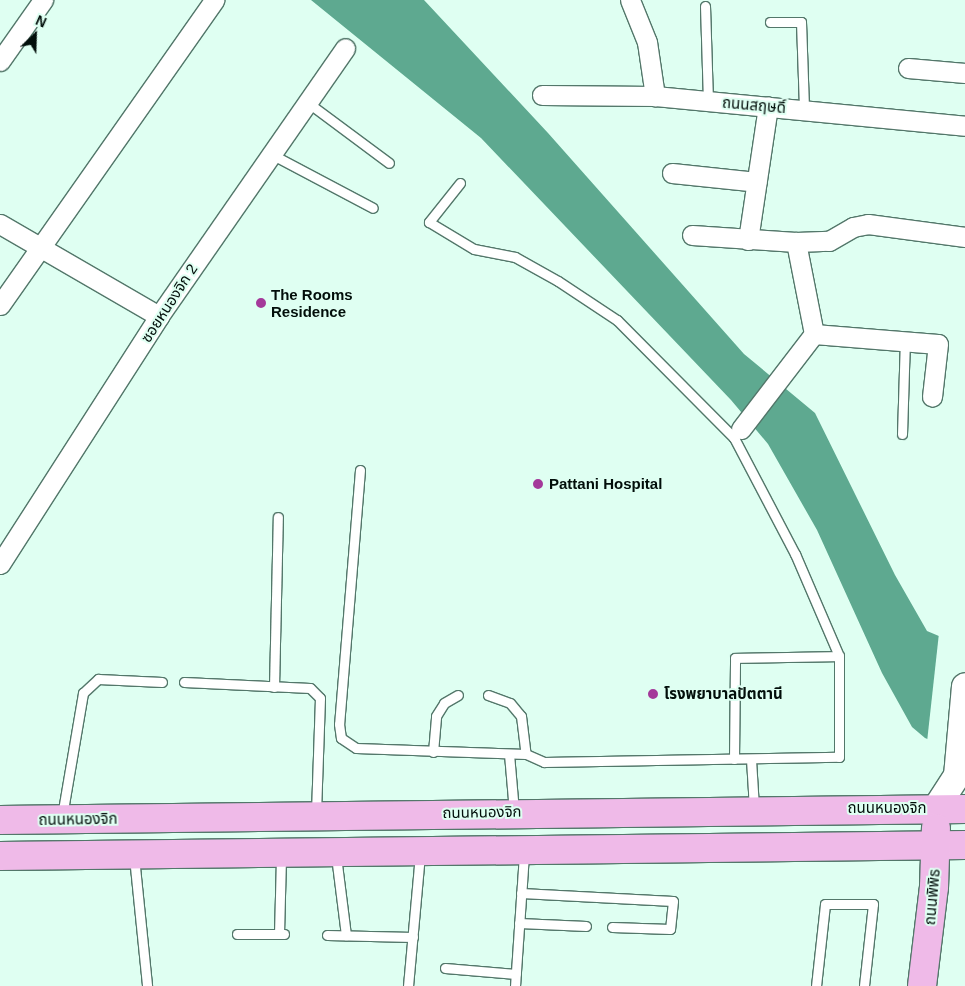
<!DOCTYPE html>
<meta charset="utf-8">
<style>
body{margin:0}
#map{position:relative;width:965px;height:986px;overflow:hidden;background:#dffff2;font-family:Helvetica,"Noto Sans Thai",sans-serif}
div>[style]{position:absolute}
.water>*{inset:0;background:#5ea990}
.pier>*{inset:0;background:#dffff2}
.roads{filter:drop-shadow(1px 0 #53776a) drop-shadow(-1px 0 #53776a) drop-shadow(0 1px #53776a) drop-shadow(0 -1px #53776a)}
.lane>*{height:9px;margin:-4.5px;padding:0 4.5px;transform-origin:4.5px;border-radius:4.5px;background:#fff}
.street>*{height:19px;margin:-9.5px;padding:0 9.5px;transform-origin:9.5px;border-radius:9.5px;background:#fff}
.secondary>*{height:26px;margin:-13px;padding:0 13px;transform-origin:13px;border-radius:13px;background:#fff}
.primary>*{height:28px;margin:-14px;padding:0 14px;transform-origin:14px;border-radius:14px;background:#efbae8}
.dots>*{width:14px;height:14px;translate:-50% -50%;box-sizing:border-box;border:2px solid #dffff2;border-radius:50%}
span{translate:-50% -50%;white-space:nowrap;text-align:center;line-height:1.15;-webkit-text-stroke:4px #dffff2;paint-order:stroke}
.street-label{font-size:15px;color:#020e0a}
.poi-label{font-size:15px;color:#020e0a;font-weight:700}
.left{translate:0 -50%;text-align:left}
.north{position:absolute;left:10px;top:10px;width:50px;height:50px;-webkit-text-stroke:4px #dffff2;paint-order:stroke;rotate:24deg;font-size:14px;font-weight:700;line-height:20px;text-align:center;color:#020e0a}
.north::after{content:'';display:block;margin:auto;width:18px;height:22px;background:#020e0a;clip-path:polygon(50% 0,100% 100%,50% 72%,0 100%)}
</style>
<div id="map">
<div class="water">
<div style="clip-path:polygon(311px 0,424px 0,548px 133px,744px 354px,815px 413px,895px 575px,927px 631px,965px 647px,965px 755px,925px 738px,912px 727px,882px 673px,817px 530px,768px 444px,731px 400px,481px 138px)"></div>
</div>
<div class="pier">
<div style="clip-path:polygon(939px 633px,965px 645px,965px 757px,927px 742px)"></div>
</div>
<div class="roads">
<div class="lane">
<div style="left:705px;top:6px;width:95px;rotate:88.2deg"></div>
<div style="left:770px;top:22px;width:31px"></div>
<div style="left:801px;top:22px;width:88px;rotate:88deg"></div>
<div style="left:307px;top:102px;width:102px;rotate:36.6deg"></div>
<div style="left:271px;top:154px;width:115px;rotate:27.9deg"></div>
<div style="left:460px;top:183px;width:50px;rotate:128.5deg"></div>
<div style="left:429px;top:222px;width:52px;rotate:31deg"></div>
<div style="left:474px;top:249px;width:42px;rotate:11deg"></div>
<div style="left:515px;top:257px;width:49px;rotate:29.2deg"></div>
<div style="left:558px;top:281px;width:71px;rotate:33.5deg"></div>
<div style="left:617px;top:320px;width:166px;rotate:45.2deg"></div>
<div style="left:734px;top:438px;width:6px;rotate:-59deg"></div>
<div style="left:902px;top:434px;width:93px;rotate:-88.2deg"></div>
<div style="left:360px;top:470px;width:255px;rotate:94.7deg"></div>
<div style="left:339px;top:724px;width:14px;rotate:82deg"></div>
<div style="left:341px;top:738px;width:18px;rotate:34deg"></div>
<div style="left:356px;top:748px;width:170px;rotate:2deg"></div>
<div style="left:526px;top:754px;width:20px;rotate:24deg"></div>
<div style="left:544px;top:762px;width:295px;rotate:-1deg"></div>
<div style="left:839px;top:757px;width:101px;rotate:-90deg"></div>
<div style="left:839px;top:656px;width:111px;rotate:-113.3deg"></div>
<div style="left:795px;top:554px;width:131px;rotate:-117.7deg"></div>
<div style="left:184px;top:682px;width:126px;rotate:2.7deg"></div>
<div style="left:310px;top:688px;width:14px;rotate:45deg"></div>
<div style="left:320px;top:698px;width:115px;rotate:92deg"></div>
<div style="left:274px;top:687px;width:170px;rotate:-88.7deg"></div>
<div style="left:488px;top:695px;width:23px;rotate:20deg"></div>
<div style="left:510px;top:703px;width:17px;rotate:50deg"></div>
<div style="left:521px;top:716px;width:38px;rotate:83deg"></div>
<div style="left:433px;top:752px;width:36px;rotate:-85deg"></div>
<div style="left:436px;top:716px;width:15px;rotate:-58deg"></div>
<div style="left:444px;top:703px;width:16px;rotate:-30deg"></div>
<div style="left:509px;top:754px;width:57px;rotate:85deg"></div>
<div style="left:734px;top:759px;width:101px;rotate:-89.4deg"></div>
<div style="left:735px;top:658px;width:104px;rotate:-1.1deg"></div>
<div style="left:751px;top:759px;width:49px;rotate:86.5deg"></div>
<div style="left:62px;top:816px;width:125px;rotate:-80.3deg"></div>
<div style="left:83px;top:693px;width:21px;rotate:-43deg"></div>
<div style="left:98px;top:679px;width:64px;rotate:2.7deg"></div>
<div style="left:336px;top:856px;width:80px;rotate:82.8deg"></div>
<div style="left:134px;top:857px;width:130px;rotate:84.2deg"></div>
<div style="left:521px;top:893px;width:152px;rotate:3deg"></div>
<div style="left:673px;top:901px;width:28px;rotate:96deg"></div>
<div style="left:670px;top:929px;width:58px;rotate:-178deg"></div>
<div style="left:519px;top:923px;width:67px;rotate:2.6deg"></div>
<div style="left:237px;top:934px;width:47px"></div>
<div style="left:279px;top:934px;width:79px;rotate:-88.5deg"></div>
<div style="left:327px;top:935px;width:86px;rotate:1.3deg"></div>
<div style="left:445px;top:968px;width:71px;rotate:4.8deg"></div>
<div style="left:408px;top:986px;width:133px;rotate:-84.8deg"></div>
<div style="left:515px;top:986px;width:133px;rotate:-86.1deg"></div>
<div style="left:816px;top:986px;width:82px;rotate:-83.7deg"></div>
<div style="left:825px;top:904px;width:48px"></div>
<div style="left:873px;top:904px;width:82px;rotate:96.3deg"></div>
</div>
<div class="street">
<div style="left:630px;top:0;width:45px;rotate:68deg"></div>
<div style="left:647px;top:42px;width:55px;rotate:81.6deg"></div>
<div style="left:0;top:61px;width:75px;rotate:-54.8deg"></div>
<div style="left:908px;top:68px;width:57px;rotate:5deg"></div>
<div style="left:542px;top:95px;width:113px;rotate:0.5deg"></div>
<div style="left:655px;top:96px;width:311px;rotate:5.5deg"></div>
<div style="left:672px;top:173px;width:85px;rotate:6deg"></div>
<div style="left:0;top:224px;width:184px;rotate:30.1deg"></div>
<div style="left:692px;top:235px;width:104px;rotate:3.9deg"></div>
<div style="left:748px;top:240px;width:135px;rotate:-81.5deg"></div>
<div style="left:0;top:305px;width:373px;rotate:-54.9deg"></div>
<div style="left:814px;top:334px;width:124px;rotate:4.6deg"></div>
<div style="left:938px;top:344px;width:53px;rotate:96.5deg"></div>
<div style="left:741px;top:429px;width:120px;rotate:-52.5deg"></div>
<div style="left:814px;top:334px;width:94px;rotate:-101.1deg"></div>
<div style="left:796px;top:242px;width:33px;rotate:-2deg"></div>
<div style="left:829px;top:241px;width:28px;rotate:-30deg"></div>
<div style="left:853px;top:227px;width:15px;rotate:-11deg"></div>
<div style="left:868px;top:224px;width:98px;rotate:7.6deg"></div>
<div style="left:0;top:564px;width:295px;rotate:-57.3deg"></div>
<div style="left:159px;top:316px;width:326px;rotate:-55.2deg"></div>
</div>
<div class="secondary">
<div style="left:936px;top:808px;width:38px;rotate:-57deg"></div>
<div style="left:957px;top:776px;width:90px;rotate:-84.9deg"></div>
</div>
<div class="primary">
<div style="left:0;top:820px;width:965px;rotate:-0.65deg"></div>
<div style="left:0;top:856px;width:965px;rotate:-0.65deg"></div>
<div style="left:922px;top:986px;width:100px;rotate:-83.1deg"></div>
<div style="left:934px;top:887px;width:59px;rotate:-88.1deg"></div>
</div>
</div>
<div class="dots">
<div style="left:261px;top:303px;background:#a4399a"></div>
<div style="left:538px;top:484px;background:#a4399a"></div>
<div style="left:653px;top:694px;background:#a4399a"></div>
</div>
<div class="street-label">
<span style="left:754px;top:105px;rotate:5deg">ถนนสฤษดิ์</span>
<span style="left:169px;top:303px;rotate:-57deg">ซอยหนองจิก 2</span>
<span style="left:887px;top:808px">ถนนหนองจิก</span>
<span style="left:482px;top:812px;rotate:-1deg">ถนนหนองจิก</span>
<span style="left:78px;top:819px;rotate:-1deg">ถนนหนองจิก</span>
<span style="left:932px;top:897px;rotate:-85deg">ถนนพิพิธ</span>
</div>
<div class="poi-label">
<span class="left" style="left:271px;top:303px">The Rooms<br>Residence</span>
<span class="left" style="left:549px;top:484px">Pattani Hospital</span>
<span class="left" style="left:664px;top:694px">โรงพยาบาลปัตตานี</span>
</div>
<div class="north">N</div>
</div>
